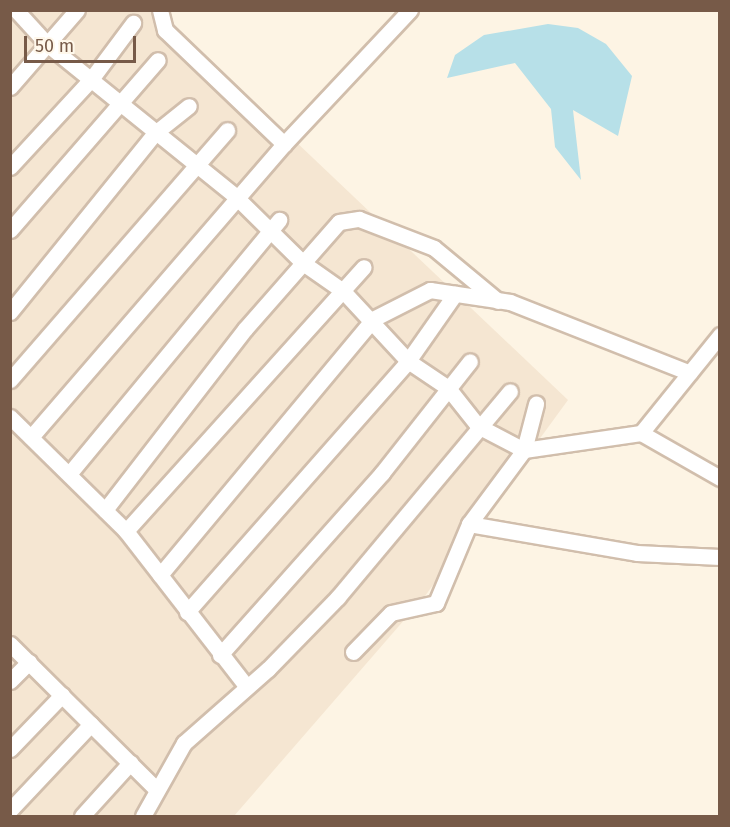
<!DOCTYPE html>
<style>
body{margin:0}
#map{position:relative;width:730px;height:827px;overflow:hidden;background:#fdf4e4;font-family:"Fira Sans",sans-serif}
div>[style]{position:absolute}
.residential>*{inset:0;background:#f5e6d2}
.water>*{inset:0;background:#b7e0e8}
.roads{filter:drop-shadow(2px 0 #d1beac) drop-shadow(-2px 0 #d1beac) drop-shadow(0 2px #d1beac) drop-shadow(0 -2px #d1beac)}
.minor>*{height:15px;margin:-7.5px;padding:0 7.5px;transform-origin:7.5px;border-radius:7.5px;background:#fff}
span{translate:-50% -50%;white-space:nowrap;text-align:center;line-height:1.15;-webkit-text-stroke:5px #fff8eb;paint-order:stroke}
.frame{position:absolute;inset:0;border:12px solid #775a48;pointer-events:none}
.scale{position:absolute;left:24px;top:36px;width:112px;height:27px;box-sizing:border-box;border:3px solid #775a48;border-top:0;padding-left:8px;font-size:18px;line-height:21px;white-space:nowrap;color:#775a48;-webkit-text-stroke:4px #fff8eb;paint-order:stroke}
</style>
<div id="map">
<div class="residential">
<div style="clip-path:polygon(10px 11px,158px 11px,568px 400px,425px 596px,234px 816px,11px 816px)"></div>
</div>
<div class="water">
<div style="clip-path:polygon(548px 24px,578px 28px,606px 44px,632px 76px,618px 136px,573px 110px,581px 180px,555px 147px,551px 109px,515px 63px,447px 78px,455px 55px,484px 35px)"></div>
</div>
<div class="roads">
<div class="minor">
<div style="left:16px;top:10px;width:47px;rotate:47.6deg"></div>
<div style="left:48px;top:45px;width:240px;rotate:38.9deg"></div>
<div style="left:235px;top:196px;width:95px;rotate:44.6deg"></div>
<div style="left:303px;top:263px;width:49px;rotate:35deg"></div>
<div style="left:343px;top:291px;width:96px;rotate:47.1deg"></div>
<div style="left:408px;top:361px;width:48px;rotate:34deg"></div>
<div style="left:448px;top:388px;width:48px;rotate:51.7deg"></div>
<div style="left:478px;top:426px;width:52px;rotate:27.6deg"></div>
<div style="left:524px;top:450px;width:48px;rotate:-75.4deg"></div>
<div style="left:160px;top:10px;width:21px;rotate:76deg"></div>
<div style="left:165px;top:30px;width:165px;rotate:43.8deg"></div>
<div style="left:284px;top:144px;width:184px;rotate:-46.8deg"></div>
<div style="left:10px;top:87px;width:102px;rotate:-49deg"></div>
<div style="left:10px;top:167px;width:121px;rotate:-47.3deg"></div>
<div style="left:92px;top:78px;width:69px;rotate:-53.3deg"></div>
<div style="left:10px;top:230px;width:225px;rotate:-49deg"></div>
<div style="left:10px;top:312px;width:230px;rotate:-51deg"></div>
<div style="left:155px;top:133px;width:43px;rotate:-38.5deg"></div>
<div style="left:10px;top:380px;width:331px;rotate:-49deg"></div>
<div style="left:10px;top:417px;width:163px;rotate:44.5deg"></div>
<div style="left:126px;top:531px;width:197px;rotate:52.2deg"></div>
<div style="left:641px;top:433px;width:91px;rotate:29.7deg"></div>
<div style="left:31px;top:437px;width:387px;rotate:-49.2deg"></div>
<div style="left:69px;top:474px;width:330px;rotate:-50.4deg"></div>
<div style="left:105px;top:510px;width:229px;rotate:-52.3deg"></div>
<div style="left:245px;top:329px;width:142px;rotate:-48.7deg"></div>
<div style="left:339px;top:222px;width:20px;rotate:-9deg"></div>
<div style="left:359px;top:219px;width:80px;rotate:21.1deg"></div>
<div style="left:434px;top:248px;width:83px;rotate:39.6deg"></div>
<div style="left:469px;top:524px;width:170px;rotate:9.8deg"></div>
<div style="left:637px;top:553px;width:83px;rotate:2.8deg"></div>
<div style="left:126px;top:531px;width:355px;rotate:-48deg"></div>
<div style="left:160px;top:575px;width:333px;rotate:-50.2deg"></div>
<div style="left:373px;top:319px;width:64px;rotate:-27deg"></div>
<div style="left:430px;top:290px;width:81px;rotate:8.5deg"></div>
<div style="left:510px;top:302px;width:193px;rotate:21.5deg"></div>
<div style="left:187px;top:612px;width:334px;rotate:-48.6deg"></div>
<div style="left:408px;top:361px;width:82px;rotate:-55deg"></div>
<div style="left:10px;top:644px;width:207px;rotate:44.8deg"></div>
<div style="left:353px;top:652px;width:54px;rotate:-45.7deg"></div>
<div style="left:391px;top:613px;width:46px;rotate:-12.5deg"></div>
<div style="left:436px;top:603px;width:86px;rotate:-67.3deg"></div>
<div style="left:469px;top:524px;width:92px;rotate:-53.4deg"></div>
<div style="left:524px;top:450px;width:118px;rotate:-8.3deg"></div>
<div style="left:641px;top:433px;width:126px;rotate:-51.1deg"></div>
<div style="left:220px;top:655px;width:244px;rotate:-48.3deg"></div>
<div style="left:382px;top:473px;width:142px;rotate:-51.8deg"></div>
<div style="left:10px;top:681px;width:27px;rotate:-45deg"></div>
<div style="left:10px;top:749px;width:75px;rotate:-46.1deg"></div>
<div style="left:10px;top:810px;width:118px;rotate:-46.7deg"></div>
<div style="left:82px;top:816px;width:72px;rotate:-47.8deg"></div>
<div style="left:143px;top:816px;width:84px;rotate:-60.7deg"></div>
<div style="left:184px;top:743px;width:112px;rotate:-41.4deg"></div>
<div style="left:268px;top:669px;width:100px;rotate:-45.8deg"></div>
<div style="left:338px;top:597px;width:268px;rotate:-50.1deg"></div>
</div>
</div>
<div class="frame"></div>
<div class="scale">50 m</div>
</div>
